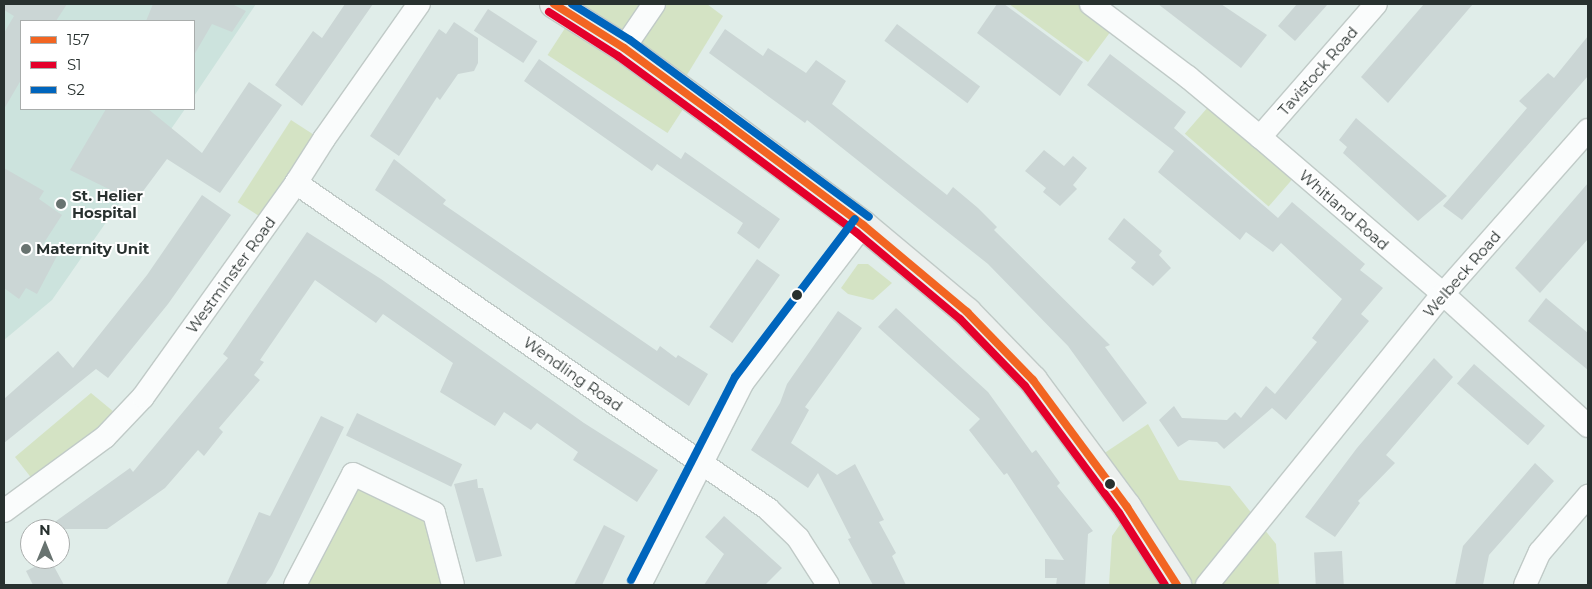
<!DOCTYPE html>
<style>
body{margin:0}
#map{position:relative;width:1592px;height:589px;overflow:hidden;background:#e0ede9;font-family:Montserrat,sans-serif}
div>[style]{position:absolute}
.built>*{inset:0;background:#cce3dd}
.green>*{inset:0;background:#d4e3c4;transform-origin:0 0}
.building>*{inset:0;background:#cbd6d5;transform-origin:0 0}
.roads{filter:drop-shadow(1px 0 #c0cac7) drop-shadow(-1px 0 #c0cac7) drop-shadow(0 1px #c0cac7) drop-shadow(0 -1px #c0cac7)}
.minor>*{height:22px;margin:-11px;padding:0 11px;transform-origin:11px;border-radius:11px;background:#fafcfc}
.secondary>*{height:28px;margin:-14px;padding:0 14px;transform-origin:14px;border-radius:14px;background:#ecf0ee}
.bus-1>*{height:8px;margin:-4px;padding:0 4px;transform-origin:4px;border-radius:4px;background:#f26522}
.bus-2>*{height:8px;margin:-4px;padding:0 4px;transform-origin:4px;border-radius:4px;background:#e4002b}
.bus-3>*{height:8px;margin:-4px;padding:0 4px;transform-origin:4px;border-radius:4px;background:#0065bd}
.dots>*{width:14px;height:14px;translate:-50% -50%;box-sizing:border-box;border:2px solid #fff;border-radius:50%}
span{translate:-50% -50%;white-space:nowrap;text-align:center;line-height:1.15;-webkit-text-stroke:4px #fff;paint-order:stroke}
.street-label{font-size:15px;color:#28312f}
.poi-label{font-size:15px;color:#28312f;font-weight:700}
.left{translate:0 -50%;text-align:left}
.frame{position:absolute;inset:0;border:5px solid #28312f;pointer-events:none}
.legend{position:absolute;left:20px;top:20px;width:175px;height:90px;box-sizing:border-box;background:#fff;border:1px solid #a9adac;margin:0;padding:6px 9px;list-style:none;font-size:15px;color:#28312f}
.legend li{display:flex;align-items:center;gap:10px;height:25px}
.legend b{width:25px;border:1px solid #a9adac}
.north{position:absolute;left:20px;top:519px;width:50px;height:50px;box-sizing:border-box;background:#fff;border:1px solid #a9adac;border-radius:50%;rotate:0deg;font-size:14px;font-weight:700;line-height:20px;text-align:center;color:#28312f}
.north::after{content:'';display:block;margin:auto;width:18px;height:22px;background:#687370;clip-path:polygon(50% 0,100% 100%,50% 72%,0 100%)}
</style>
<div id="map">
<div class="built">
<div style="clip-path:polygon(4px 4px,256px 4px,194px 96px,194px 21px,21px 21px,21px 109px,185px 109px,52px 300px,4px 340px)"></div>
</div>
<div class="green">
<div style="clip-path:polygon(566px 4px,707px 4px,723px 16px,682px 83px)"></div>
<div style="clip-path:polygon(1009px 4px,1092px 4px,1117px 23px,1088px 62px)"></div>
<div style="left:571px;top:19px;width:143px;height:43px;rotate:33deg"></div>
<div style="left:1215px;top:99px;width:111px;height:46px;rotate:41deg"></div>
<div style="left:291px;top:120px;width:35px;height:98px;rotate:33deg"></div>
<div style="clip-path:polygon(858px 264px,868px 264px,892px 283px,873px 300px,848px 294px,841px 288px)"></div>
<div style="clip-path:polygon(91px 393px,120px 417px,36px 484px,15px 457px)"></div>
<div style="clip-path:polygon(1148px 424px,1179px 480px,1230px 486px,1276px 544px,1279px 585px,1109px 585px,1112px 536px,1133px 506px,1097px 458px)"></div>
<div style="clip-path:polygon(353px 474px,434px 513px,453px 585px,295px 585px)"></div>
</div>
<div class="building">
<div style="clip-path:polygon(4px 4px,67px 4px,56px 21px,21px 20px,21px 80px,4px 109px,4px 33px,14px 16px,4px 10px)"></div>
<div style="clip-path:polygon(153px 4px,232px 4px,246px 11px,232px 32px,212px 24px,194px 55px,194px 21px,146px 21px)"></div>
<div style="clip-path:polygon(345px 4px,373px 4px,302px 106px,275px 85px,313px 31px,322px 38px)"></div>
<div style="clip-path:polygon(997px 4px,1004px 4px,1083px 62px,1060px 96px,977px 33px)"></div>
<div style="clip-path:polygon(1158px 4px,1221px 4px,1267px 35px,1241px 68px)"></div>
<div style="clip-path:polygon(1297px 4px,1328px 4px,1295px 41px,1278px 26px)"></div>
<div style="clip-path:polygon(1424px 4px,1473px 4px,1388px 103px,1361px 77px)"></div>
<div style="left:488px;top:9px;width:59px;height:26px;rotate:33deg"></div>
<div style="clip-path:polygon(454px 22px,478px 38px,478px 63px,474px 71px,458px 74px,440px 100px,437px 97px,399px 156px,370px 136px,439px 29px,446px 34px)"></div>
<div style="left:897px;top:24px;width:104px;height:21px;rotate:37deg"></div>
<div style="clip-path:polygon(725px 29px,763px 56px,768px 48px,806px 73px,816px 60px,846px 81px,832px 104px,947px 195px,953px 187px,978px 208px,997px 227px,994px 230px,1110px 345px,1105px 347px,1147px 403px,1123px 422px,1068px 346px,988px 264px,807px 120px,805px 123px,709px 53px)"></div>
<div style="clip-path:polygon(1588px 36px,1588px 76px,1462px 220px,1443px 206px,1527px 108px,1519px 101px,1548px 73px,1554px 78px)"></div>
<div style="clip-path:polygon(1110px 54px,1186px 112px,1174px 128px,1278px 218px,1292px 202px,1365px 264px,1360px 270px,1383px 288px,1361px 314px,1369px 321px,1286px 420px,1272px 408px,1224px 449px,1217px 442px,1189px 440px,1178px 447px,1159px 420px,1174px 406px,1182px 418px,1227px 420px,1235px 412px,1241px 418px,1266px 386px,1275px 394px,1317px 342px,1312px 338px,1342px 299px,1281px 243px,1273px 252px,1246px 232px,1240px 240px,1158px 172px,1174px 151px,1087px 85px)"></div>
<div style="clip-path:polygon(539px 59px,681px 159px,685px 152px,780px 219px,759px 249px,737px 233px,743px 223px,657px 164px,652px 171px,524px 81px)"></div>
<div style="clip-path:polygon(249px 82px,282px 105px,220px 193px,167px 159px,135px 202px,70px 170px,106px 109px,148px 109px,202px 153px)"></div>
<div style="clip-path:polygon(1356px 118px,1447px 196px,1418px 221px,1343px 153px,1347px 147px,1339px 140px)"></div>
<div style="clip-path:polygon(1044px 150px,1064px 166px,1073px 156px,1087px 168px,1073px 185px,1077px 189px,1060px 206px,1043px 192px,1046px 188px,1025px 171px)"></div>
<div style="clip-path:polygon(394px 159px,446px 200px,443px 204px,657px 351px,660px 346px,676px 358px,678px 355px,708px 374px,689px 406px,375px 190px)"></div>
<div style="clip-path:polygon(4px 168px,44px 191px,39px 199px,62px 215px,42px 246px,58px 254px,37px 294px,26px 288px,19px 299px,4px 288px)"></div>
<div style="clip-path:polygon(1588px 183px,1588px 239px,1540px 293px,1515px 268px)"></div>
<div style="clip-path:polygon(202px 195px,231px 215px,168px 304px,108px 378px,96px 369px,4px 443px,4px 399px,58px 351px,73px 368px,147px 275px)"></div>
<div style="clip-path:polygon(1124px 218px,1162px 251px,1159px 255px,1171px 268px,1153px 286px,1131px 268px,1136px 262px,1108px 239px)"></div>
<div style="clip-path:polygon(307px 232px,381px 279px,584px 423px,658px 470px,637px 502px,573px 460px,578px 452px,537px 423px,531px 430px,504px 412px,495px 426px,440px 392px,453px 363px,383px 314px,376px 323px,315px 280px,260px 360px,264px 362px,254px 375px,260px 380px,219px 428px,223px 432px,204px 456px,198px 450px,165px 488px,107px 529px,45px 529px,130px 468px,133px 472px,228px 358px,223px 354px)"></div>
<div style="left:757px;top:259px;width:28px;height:83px;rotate:35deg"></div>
<div style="clip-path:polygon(1546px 298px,1588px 333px,1588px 370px,1528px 321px)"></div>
<div style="clip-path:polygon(896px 308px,988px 392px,1032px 453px,1036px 450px,1060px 483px,1057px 486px,1093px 531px,1088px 534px,1085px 585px,1056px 585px,1057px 578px,1045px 578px,1045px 559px,1064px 560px,1007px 473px,1004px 475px,969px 430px,980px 419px,878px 327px)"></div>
<div style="clip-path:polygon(838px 311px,862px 328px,805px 407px,809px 410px,791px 443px,837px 475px,855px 464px,884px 520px,879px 522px,896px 553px,892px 556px,906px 585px,873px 585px,848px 539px,851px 538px,818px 473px,808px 488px,751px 450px,780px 403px,787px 384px)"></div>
<div style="clip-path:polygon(1434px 358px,1453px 377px,1386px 455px,1395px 463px,1358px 501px,1360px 503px,1335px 537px,1305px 517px,1357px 448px)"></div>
<div style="left:1474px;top:364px;width:94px;height:26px;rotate:41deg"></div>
<div style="left:357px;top:413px;width:117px;height:25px;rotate:26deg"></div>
<div style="clip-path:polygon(321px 416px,344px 427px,272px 575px,265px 585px,226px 585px,259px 512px,270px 516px)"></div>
<div style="clip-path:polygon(1535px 463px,1554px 481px,1489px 555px,1483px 585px,1455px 585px,1463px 546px)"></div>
<div style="clip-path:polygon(477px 479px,478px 488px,483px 488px,502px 556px,476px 562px,454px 484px)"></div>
<div style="clip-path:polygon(724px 516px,782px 568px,765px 585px,704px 585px,724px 554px,705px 537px)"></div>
<div style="clip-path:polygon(604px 525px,625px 536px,602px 585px,574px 585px)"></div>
<div style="left:1342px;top:551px;width:34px;height:28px;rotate:87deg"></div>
<div style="clip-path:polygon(50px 559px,64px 585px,33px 585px,26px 571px)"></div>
</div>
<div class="roads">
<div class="minor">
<div style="left:1091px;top:4px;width:121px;rotate:37deg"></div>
<div style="left:1188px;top:77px;width:94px;rotate:39.8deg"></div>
<div style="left:1260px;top:137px;width:241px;rotate:40.6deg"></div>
<div style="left:1443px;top:294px;width:196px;rotate:42.3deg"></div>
<div style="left:624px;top:48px;width:53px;rotate:-55.7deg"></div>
<div style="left:1260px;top:137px;width:176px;rotate:-48.9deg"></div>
<div style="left:296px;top:183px;width:574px;rotate:34.63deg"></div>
<div style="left:768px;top:509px;width:42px;rotate:44deg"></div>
<div style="left:798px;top:538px;width:56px;rotate:57.4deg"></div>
<div style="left:4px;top:511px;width:125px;rotate:-36.2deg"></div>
<div style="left:105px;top:437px;width:55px;rotate:-46.5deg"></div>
<div style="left:143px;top:397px;width:263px;rotate:-54.4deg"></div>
<div style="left:296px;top:183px;width:52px;rotate:-57.5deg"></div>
<div style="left:324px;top:139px;width:165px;rotate:-54.9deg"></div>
<div style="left:295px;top:585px;width:125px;rotate:-62.4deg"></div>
<div style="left:353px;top:474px;width:90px;rotate:25.7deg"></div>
<div style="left:434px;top:513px;width:74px;rotate:75.2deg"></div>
<div style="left:640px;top:585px;width:228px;rotate:-63.1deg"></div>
<div style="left:743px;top:382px;width:198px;rotate:-52.6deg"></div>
<div style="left:1207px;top:585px;width:375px;rotate:-51deg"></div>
<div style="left:1443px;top:294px;width:219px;rotate:-48.5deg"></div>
<div style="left:1525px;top:585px;width:36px;rotate:-66deg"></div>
<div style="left:1540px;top:552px;width:74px;rotate:-49.4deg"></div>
</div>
<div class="secondary">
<div style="left:554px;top:4px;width:83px;rotate:32.2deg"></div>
<div style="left:624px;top:48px;width:120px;rotate:36.2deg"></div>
<div style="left:721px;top:119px;width:177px;rotate:36.7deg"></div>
<div style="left:863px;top:225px;width:136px;rotate:39.9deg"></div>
<div style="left:967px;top:312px;width:95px;rotate:45.9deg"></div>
<div style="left:1033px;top:380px;width:158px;rotate:53.5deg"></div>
<div style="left:1127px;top:507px;width:93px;rotate:57.3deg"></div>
</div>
</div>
<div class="bus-1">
<div style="left:554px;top:4px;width:83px;rotate:32.2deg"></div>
<div style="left:624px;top:48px;width:120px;rotate:36.2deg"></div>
<div style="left:721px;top:119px;width:177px;rotate:36.7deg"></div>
<div style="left:863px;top:225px;width:136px;rotate:39.9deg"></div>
<div style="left:967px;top:312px;width:95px;rotate:45.9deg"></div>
<div style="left:1033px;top:380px;width:158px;rotate:53.5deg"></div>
<div style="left:1127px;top:507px;width:93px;rotate:57.3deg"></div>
</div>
<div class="bus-2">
<div style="left:549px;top:12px;width:82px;rotate:32.5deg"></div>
<div style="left:618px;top:56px;width:120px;rotate:36.2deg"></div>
<div style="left:715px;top:127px;width:177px;rotate:36.7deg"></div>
<div style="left:857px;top:233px;width:134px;rotate:39.9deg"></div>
<div style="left:960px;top:319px;width:93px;rotate:45.9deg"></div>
<div style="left:1025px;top:386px;width:158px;rotate:53.5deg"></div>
<div style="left:1119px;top:513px;width:85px;rotate:57.4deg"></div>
</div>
<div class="bus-3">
<div style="left:572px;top:4px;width:68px;rotate:31.8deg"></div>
<div style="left:630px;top:40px;width:297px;rotate:36.5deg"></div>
<div style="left:631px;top:580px;width:228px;rotate:-62.9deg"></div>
<div style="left:735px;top:377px;width:198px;rotate:-52.8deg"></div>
</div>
<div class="dots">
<div style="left:61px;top:204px;background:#687370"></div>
<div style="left:26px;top:249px;background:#687370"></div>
<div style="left:797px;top:295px;background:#28312f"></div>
<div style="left:1110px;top:484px;background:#28312f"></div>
</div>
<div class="street-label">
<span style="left:1318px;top:71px;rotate:-49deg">Tavistock Road</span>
<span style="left:1344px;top:210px;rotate:41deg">Whitland Road</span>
<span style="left:1462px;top:274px;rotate:-49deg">Welbeck Road</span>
<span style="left:231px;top:275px;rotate:-54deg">Westminster Road</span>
<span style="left:573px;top:374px;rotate:35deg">Wendling Road</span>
</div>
<div class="poi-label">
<span class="left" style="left:72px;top:204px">St. Helier<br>Hospital</span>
<span class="left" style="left:36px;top:249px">Maternity Unit</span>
</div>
<div class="frame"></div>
<ul class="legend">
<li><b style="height:6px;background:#f26522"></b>157</li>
<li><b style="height:6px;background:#e4002b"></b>S1</li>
<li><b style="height:6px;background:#0065bd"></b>S2</li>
</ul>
<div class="north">N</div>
</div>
